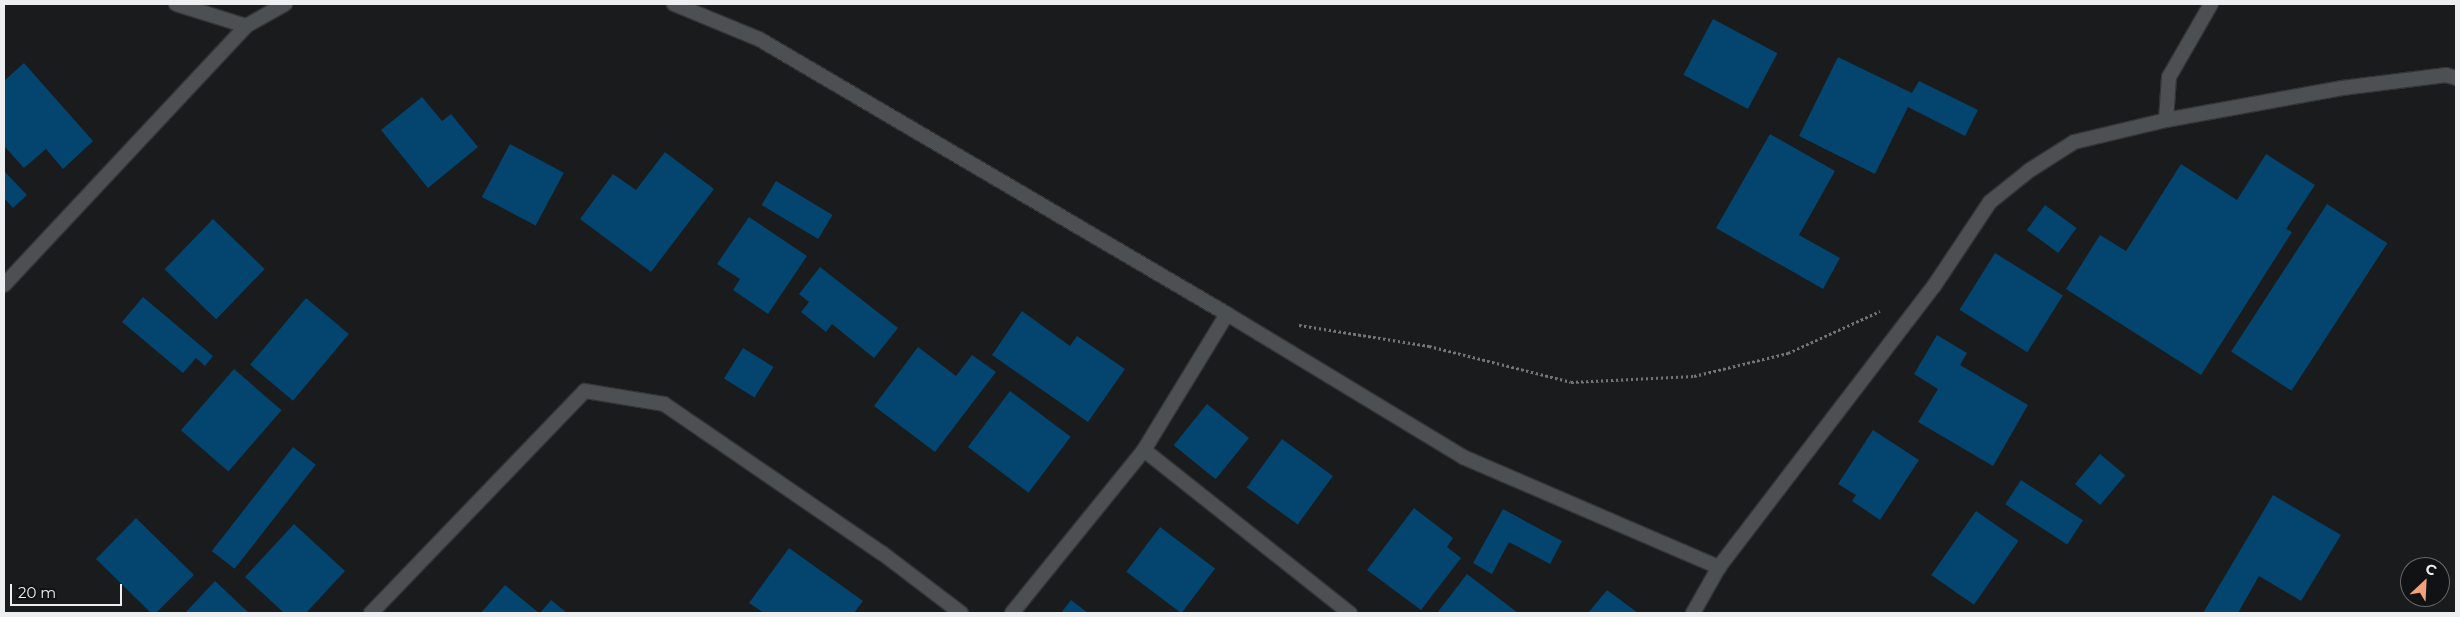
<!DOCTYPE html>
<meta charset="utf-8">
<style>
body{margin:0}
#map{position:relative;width:2460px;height:617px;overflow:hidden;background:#191b1d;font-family:Montserrat,sans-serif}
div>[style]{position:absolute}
.building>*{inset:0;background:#03456e;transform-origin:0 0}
.path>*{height:3px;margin-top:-1.5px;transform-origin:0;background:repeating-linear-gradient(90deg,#727475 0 2.5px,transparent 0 5px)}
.roads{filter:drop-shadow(1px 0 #333436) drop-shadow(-1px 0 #333436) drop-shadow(0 1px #333436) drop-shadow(0 -1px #333436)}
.minor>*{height:14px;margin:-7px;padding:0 7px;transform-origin:7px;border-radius:7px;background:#4d5053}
span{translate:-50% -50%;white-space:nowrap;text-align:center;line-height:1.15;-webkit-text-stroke:5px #101214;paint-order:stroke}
.frame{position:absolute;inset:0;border:5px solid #eceeef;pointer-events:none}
.north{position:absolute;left:2400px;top:557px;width:50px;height:50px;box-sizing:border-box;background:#101214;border:1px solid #686a6c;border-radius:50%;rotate:25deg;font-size:14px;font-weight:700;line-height:20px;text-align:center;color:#eceeef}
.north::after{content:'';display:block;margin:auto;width:18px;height:22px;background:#f1a17d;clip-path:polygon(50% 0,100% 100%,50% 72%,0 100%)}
.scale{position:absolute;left:10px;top:584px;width:112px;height:22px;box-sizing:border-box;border:2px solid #eceeef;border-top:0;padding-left:6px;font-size:15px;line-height:18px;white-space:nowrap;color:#eceeef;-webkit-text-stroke:4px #101214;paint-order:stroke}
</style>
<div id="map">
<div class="building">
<div style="left:1713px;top:19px;width:73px;height:63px;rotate:28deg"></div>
<div style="clip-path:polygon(1838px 57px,1912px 93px,1919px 81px,1978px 110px,1965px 136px,1908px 107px,1875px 174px,1799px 136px)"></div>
<div style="clip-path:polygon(24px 63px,93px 141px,63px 169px,46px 149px,24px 168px,4px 146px,4px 81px)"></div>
<div style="clip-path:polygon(422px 97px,442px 121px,451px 114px,478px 147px,428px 188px,381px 130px)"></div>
<div style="clip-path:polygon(1770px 134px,1835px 171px,1799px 235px,1840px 258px,1823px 289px,1716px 228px)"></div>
<div style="left:510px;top:144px;width:61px;height:60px;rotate:28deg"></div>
<div style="clip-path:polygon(665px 152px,714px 189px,651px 272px,580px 219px,613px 174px,636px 190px)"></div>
<div style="clip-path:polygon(2266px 154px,2315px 185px,2286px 229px,2292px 232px,2201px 375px,2066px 289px,2100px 235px,2126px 251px,2181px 164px,2237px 200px)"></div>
<div style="clip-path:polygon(4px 171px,27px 195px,13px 208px,4px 198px)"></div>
<div style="left:776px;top:181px;width:66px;height:28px;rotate:31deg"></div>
<div style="left:2327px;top:204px;width:72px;height:176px;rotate:33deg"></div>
<div style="left:2045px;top:205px;width:39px;height:31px;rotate:36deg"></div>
<div style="clip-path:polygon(749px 217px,807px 256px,768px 314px,733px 290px,740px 279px,717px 264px)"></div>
<div style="left:213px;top:219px;width:72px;height:70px;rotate:44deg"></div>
<div style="left:1995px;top:253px;width:80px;height:67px;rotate:32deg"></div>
<div style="clip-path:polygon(820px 267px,898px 328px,874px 358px,832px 324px,826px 332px,801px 312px,809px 302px,799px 294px)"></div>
<div style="clip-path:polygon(143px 297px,213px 356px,205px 366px,196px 358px,183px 373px,122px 322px)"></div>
<div style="left:306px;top:298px;width:56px;height:87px;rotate:40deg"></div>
<div style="clip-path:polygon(1022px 311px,1070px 346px,1077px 336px,1125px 369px,1088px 422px,992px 355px)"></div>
<div style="clip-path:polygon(1937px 335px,1967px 353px,1960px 365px,2028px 405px,1993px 466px,1918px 422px,1938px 389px,1914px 374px)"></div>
<div style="clip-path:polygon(918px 347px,956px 376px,972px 355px,996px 372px,935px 452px,874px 406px)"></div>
<div style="left:743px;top:348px;width:36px;height:36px;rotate:32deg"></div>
<div style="left:234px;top:369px;width:63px;height:81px;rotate:41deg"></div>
<div style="left:1010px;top:391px;width:76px;height:70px;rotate:37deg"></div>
<div style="left:1207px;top:404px;width:54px;height:53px;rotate:39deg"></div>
<div style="clip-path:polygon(1873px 430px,1919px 460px,1880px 520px,1852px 501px,1856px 495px,1838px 484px)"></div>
<div style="left:1282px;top:439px;width:63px;height:60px;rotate:36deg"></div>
<div style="left:293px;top:447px;width:29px;height:132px;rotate:38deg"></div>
<div style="left:2100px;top:454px;width:33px;height:39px;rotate:40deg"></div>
<div style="left:2021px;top:480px;width:74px;height:29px;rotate:33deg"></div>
<div style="clip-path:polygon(2273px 495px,2341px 535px,2301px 601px,2259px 576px,2238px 613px,2203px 613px)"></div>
<div style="clip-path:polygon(1414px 508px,1453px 538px,1447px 547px,1461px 558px,1421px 610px,1367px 570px)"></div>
<div style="clip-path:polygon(1503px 509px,1562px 541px,1550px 564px,1509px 542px,1492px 574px,1473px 563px)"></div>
<div style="left:1976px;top:511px;width:52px;height:78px;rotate:35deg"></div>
<div style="clip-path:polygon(136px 518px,194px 575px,156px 613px,151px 613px,96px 559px)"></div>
<div style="clip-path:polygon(294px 524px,345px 571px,306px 613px,284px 613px,245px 577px)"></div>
<div style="left:1160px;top:527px;width:69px;height:56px;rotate:37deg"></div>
<div style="clip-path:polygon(789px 548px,863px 601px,854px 613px,764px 613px,749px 603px)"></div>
<div style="clip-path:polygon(1467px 574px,1518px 613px,1437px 613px)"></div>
<div style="clip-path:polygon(215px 581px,249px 613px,185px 613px)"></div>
<div style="clip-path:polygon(505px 585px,539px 613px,481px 613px)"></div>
<div style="clip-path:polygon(1607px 590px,1638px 613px,1588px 613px)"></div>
<div style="clip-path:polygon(551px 600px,567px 613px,540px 613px)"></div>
<div style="clip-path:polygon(1071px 600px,1088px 613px,1061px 613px)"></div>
</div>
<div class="path">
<div style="left:1299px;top:325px;width:132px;rotate:9.2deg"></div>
<div style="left:1429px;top:346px;width:146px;rotate:14.2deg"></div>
<div style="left:1571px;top:382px;width:123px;rotate:-2.8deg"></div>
<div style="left:1694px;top:376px;width:97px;rotate:-13.7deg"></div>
<div style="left:1788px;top:353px;width:101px;rotate:-24.5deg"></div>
</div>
<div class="roads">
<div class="minor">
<div style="left:176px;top:4px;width:73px;rotate:17.4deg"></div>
<div style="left:674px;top:4px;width:92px;rotate:22.4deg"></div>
<div style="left:759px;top:39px;width:543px;rotate:30.44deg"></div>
<div style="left:1227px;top:314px;width:276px;rotate:31.2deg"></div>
<div style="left:1463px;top:457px;width:279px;rotate:23.3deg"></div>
<div style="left:2166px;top:120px;width:43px;rotate:-86deg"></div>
<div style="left:2169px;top:77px;width:84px;rotate:-60.1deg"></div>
<div style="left:4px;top:285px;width:354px;rotate:-46.9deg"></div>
<div style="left:246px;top:26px;width:45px;rotate:-29.4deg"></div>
<div style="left:1144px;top:450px;width:263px;rotate:38.4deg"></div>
<div style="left:371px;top:613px;width:308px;rotate:-46.1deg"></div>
<div style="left:585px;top:391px;width:80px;rotate:9.3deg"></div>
<div style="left:664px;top:404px;width:264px;rotate:34.4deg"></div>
<div style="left:882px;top:553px;width:99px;rotate:37.2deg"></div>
<div style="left:1012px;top:613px;width:210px;rotate:-51deg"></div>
<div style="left:1144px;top:450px;width:159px;rotate:-58.6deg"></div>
<div style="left:1693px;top:613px;width:53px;rotate:-60.5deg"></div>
<div style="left:1719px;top:567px;width:354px;rotate:-52.6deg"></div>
<div style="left:1934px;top:286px;width:101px;rotate:-56.3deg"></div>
<div style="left:1990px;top:202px;width:51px;rotate:-38.7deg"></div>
<div style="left:2030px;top:170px;width:52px;rotate:-32.5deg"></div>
<div style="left:2074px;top:142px;width:95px;rotate:-13.4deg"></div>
<div style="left:2166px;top:120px;width:179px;rotate:-10.3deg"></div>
<div style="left:2342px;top:88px;width:105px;rotate:-7.1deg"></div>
<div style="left:2446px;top:75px;width:10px;rotate:17deg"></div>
</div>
</div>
<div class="frame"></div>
<div class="north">С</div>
<div class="scale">20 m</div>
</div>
